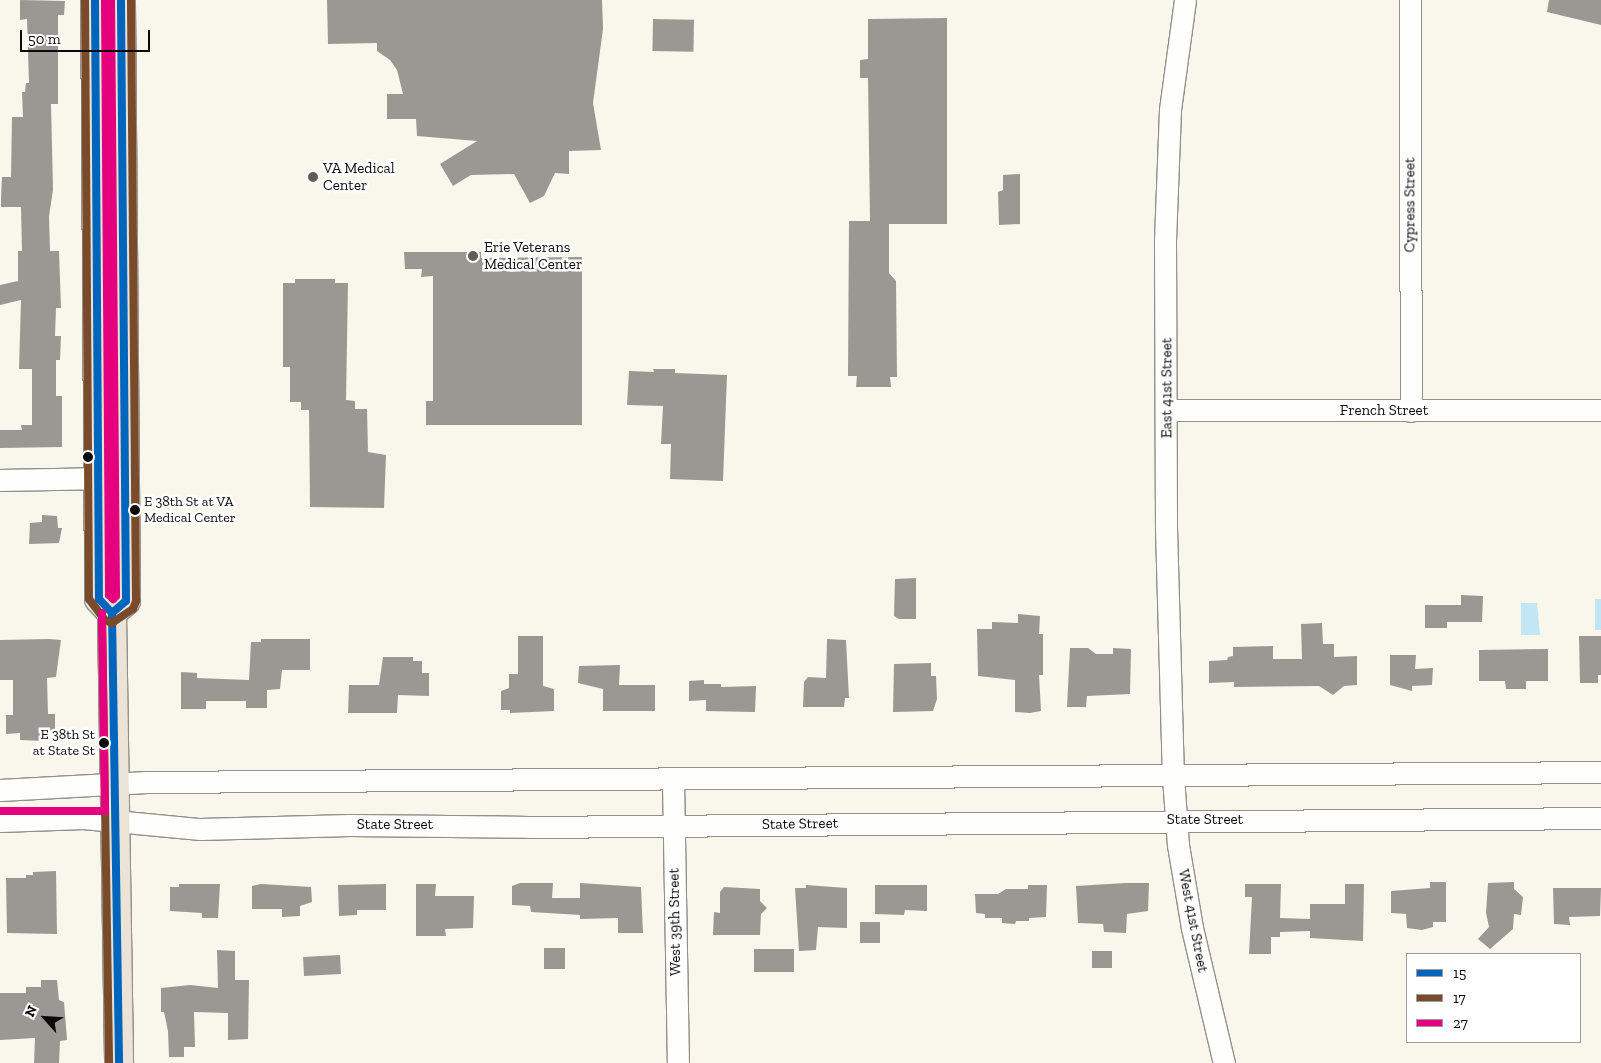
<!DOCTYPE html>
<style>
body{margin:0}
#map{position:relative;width:1601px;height:1063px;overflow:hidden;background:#f9f6ec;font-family:"Zilla Slab",serif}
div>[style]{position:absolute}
.water>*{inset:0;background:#c2e6f3;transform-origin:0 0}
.building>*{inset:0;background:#9b9893;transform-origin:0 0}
.roads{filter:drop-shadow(1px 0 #92908c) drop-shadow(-1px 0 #92908c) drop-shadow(0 1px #92908c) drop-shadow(0 -1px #92908c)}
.minor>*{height:21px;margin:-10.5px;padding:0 10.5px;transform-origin:10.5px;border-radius:10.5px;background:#fefefc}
.major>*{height:28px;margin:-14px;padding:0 14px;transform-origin:14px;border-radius:14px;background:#ebe4d6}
.bus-1>*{height:8px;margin:-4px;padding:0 4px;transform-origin:4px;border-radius:4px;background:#0065bd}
.bus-2>*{height:8px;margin:-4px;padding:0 4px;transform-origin:4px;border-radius:4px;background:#7a4b2a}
.bus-3>*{height:8px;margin:-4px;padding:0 4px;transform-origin:4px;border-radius:4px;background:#e5007d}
.dots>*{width:14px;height:14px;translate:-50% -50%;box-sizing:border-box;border:2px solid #fff;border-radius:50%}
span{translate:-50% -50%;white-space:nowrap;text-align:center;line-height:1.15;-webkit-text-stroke:5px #fff;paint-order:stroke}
.bus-label{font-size:14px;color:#0a0a0a}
.left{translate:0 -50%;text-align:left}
.right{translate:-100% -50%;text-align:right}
.poi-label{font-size:15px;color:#0a0a0a}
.street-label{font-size:15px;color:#0a0a0a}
.legend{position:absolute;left:1406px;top:953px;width:175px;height:90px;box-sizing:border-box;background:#fff;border:1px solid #9d9d9d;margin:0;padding:6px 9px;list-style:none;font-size:15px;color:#0a0a0a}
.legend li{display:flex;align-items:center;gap:10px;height:25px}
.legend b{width:25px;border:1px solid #9d9d9d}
.north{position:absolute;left:20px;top:993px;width:50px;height:50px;-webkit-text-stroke:4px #fff;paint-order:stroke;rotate:296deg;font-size:14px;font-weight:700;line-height:20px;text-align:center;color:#0a0a0a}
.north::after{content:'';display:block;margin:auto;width:18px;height:22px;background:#0a0a0a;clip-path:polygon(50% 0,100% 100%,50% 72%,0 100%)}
.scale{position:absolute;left:20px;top:30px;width:130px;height:22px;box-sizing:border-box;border:2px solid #0a0a0a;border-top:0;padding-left:6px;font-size:15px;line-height:18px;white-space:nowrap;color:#0a0a0a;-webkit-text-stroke:4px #fff;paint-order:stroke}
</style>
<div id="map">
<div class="water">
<div style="left:1595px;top:599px;width:6px;height:31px"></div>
<div style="clip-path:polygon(1521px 603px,1537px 603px,1540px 635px,1521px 635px)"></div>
</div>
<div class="building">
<div style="clip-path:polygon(20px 0,65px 1px,64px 15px,58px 15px,58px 104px,51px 104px,53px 190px,49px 216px,50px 251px,59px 251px,61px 308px,56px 308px,55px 336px,61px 336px,60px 360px,56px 360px,56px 396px,62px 396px,62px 447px,0 448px,0 430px,22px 430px,21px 425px,32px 425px,32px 369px,19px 369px,21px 300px,0 305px,0 285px,18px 281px,18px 251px,22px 251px,21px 207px,1px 207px,1px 198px,2px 177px,11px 177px,12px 117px,23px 117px,22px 92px,25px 92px,26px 83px,29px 83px,27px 19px,20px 20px)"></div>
<div style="clip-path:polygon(327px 0,602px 0,603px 29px,593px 103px,601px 150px,569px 151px,569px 174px,555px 173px,544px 196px,530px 203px,514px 174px,471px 175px,453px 186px,440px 164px,477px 141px,417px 136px,416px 119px,387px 119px,387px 94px,403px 94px,397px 70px,390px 60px,377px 51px,377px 43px,328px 44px)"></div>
<div style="clip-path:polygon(1549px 0,1601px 0,1601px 25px,1547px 12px)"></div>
<div style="clip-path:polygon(947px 18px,947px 224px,889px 224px,889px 273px,896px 281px,897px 377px,890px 377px,891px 387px,856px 387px,857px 376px,848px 376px,849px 221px,870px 221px,868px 78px,860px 78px,860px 60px,868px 59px,868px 19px)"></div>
<div style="left:653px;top:19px;width:41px;height:32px;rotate:1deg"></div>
<div style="clip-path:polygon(1020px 174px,1020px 224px,999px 225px,998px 192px,1003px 190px,1003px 175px)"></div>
<div style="clip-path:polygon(404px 252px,481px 252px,481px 258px,582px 257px,582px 425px,426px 425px,426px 401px,433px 401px,433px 276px,421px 277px,422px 269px,405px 269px)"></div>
<div style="clip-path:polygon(295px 279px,335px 279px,335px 283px,348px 283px,346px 400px,355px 401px,355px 409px,367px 409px,368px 452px,386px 455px,384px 508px,310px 507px,309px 410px,301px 410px,301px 402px,290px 402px,290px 367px,283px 367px,283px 283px,295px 283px)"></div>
<div style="clip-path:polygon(653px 369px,675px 369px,675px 373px,727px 375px,723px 481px,670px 479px,671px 444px,661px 444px,663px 406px,627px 405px,629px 371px,654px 372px)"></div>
<div style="clip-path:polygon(42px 515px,57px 516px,58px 528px,62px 528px,59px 543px,29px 544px,30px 523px,42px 522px)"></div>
<div style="clip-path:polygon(916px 578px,916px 619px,899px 619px,894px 616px,895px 579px)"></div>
<div style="clip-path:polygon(1461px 595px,1483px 596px,1482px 622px,1447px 622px,1447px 628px,1425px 628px,1425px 605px,1461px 605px)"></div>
<div style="clip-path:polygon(1018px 614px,1040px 616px,1039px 634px,1043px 634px,1043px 675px,1039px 675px,1041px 711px,1030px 713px,1015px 712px,1015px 680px,978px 676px,977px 629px,992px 629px,992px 622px,1018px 623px)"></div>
<div style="clip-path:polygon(1322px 623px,1323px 644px,1334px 644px,1334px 657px,1357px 656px,1357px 685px,1344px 686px,1333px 695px,1319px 686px,1234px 687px,1234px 682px,1209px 683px,1209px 661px,1227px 660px,1228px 657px,1233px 656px,1233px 647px,1273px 646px,1273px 659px,1302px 659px,1301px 624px)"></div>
<div style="clip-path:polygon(518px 636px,543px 636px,543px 686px,554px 689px,554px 711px,510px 713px,510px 710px,501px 710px,501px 691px,509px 688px,509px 674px,518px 674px)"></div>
<div style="clip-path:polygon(1579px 636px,1601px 636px,1601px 675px,1598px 675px,1598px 683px,1580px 683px)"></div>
<div style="clip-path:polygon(49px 639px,61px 640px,56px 677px,47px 678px,48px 714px,55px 714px,55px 733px,43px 733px,43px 741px,20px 740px,20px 733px,6px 734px,6px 715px,13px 715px,13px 680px,0 680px,0 640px)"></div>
<div style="clip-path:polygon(261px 639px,310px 639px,310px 670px,282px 670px,280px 689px,267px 690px,267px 708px,246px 708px,246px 701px,206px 701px,206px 709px,181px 709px,181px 672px,197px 673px,197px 678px,249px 680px,251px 642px,261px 642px)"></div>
<div style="clip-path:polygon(827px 639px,846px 640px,849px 698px,845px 698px,844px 707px,803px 707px,804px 682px,808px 677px,826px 678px)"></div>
<div style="clip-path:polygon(1070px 648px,1088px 648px,1096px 654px,1113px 654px,1113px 648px,1131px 649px,1130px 694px,1087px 696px,1086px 707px,1067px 707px)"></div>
<div style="clip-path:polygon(1548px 649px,1548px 681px,1526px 681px,1526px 689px,1506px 689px,1505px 681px,1479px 681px,1479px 650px)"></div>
<div style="clip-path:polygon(1390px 655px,1416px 655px,1415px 669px,1433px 668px,1432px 685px,1412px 686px,1412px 691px,1390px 685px)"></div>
<div style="clip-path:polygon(383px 657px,413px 657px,413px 661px,422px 661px,422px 673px,429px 673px,429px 696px,398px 695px,397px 713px,348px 713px,349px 685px,379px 685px)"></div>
<div style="clip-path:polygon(931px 663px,931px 676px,936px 676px,937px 699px,933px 711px,893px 712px,894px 664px)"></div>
<div style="clip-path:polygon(620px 665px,619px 685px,655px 685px,655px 711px,603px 711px,603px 689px,578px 683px,579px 666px)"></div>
<div style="clip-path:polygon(704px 680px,704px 684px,721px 684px,721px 687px,756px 686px,755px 712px,706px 711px,706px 700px,689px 701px,689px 681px)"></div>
<div style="clip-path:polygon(56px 871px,57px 934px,7px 933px,6px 878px,26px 878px,26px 875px,33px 875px,33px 872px)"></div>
<div style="clip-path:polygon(1430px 882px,1446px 882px,1446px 922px,1433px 922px,1433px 927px,1422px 930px,1407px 928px,1406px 914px,1391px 913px,1391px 891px,1430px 888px)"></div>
<div style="clip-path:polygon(1514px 882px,1514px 889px,1523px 897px,1521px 915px,1514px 914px,1513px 929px,1490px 949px,1478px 939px,1489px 927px,1486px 913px,1488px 883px)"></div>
<div style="clip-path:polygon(520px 883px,553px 883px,552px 898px,580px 898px,580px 883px,641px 887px,643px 933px,618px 933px,618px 918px,580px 919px,580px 915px,531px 912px,530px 906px,512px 905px,512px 886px)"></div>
<div style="clip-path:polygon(1125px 883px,1149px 883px,1148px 911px,1127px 914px,1126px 933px,1104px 932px,1103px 924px,1078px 923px,1076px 886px)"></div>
<div style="clip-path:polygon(179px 884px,220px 884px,218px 918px,202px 918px,202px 913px,170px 911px,170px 887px,179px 887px)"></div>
<div style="clip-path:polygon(261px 884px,311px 887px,312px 902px,300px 906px,300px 916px,282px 917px,282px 909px,252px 909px,252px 886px)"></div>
<div style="clip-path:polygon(386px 884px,386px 910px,357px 910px,357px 915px,339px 916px,338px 885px)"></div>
<div style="clip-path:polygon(416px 884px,436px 884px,435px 896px,474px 896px,473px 928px,445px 929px,446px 936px,416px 936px)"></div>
<div style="clip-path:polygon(1245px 884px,1281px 884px,1280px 918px,1310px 919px,1310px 904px,1345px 904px,1345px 884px,1364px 884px,1363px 941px,1310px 938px,1310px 931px,1280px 932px,1280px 937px,1271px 937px,1271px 954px,1249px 954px,1252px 897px,1245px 897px)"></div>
<div style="clip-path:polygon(806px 885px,847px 888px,847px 928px,818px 927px,816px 950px,799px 951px,795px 888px,806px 888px)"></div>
<div style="clip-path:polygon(875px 885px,927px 885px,927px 911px,905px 910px,904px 915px,875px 914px)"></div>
<div style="clip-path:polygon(1028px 885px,1047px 885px,1046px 917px,1029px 918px,1029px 921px,1016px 921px,1015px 924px,1002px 923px,1002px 918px,985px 918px,985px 914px,976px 913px,975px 894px,998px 894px,1006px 889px,1028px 889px)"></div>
<div style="clip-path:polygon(724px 887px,760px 889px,760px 901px,767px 908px,761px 914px,760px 935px,713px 935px,714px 912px,720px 913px,720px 892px)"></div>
<div style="clip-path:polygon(1553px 888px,1601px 888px,1600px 916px,1569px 917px,1570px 925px,1554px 924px)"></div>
<div style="left:860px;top:922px;width:20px;height:21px"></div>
<div style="left:544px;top:948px;width:21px;height:21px"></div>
<div style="left:754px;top:949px;width:40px;height:23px"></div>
<div style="clip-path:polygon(217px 950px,235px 951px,235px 980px,249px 980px,248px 1039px,228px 1040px,228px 1013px,194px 1012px,195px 1047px,184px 1047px,184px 1057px,169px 1057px,168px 1031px,164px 1012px,161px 1012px,161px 988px,190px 985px,218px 988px)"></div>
<div style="left:1092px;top:951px;width:20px;height:17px"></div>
<div style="left:340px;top:955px;width:19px;height:37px;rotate:87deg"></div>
<div style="clip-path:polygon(41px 980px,57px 980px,59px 1000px,64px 1002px,67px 1040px,60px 1041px,59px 1063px,34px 1063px,35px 1038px,0 1040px,0 993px,26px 993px,26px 987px,41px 987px)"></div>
</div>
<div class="roads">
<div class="minor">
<div style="left:1185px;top:0;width:111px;rotate:97.8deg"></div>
<div style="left:1170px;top:110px;width:131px;rotate:92.2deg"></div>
<div style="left:1165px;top:241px;width:287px;rotate:89.8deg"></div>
<div style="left:1166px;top:528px;width:249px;rotate:88.4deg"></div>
<div style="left:1173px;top:777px;width:68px;rotate:85.8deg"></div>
<div style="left:1178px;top:845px;width:84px;rotate:80.4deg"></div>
<div style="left:1192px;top:928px;width:139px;rotate:76.7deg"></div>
<div style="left:1410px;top:0;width:411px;rotate:89.9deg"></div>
<div style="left:1168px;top:410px;width:433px"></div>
<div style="left:0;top:480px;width:112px;rotate:-1deg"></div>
<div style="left:673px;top:780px;width:283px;rotate:89deg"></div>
<div style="left:0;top:790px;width:147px;rotate:-3.1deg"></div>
<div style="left:147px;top:782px;width:1454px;rotate:-0.39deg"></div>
<div style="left:0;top:821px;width:83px;rotate:-2.1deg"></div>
<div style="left:83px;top:818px;width:118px;rotate:5.4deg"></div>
<div style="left:200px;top:829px;width:150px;rotate:-1.5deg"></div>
<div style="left:350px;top:825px;width:179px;rotate:0.6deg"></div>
<div style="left:529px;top:827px;width:1072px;rotate:-0.48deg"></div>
</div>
<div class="major">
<div style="left:95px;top:0;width:599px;rotate:89.62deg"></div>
<div style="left:99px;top:599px;width:19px;rotate:47deg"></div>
<div style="left:112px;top:613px;width:18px;rotate:-41deg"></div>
<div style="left:126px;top:601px;width:601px;rotate:-90.48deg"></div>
<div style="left:112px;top:613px;width:450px;rotate:89.1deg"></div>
</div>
</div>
<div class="bus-1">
<div style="left:95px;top:0;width:599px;rotate:89.62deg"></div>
<div style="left:99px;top:599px;width:19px;rotate:47deg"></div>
<div style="left:112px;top:613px;width:18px;rotate:-41deg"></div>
<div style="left:126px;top:601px;width:601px;rotate:-90.48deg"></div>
<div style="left:112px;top:613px;width:450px;rotate:89.1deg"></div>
</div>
<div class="bus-2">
<div style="left:85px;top:0;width:599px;rotate:89.62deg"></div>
<div style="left:89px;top:599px;width:26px;rotate:53deg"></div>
<div style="left:105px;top:620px;width:8px;rotate:23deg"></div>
<div style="left:112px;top:623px;width:25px;rotate:-34deg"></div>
<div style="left:133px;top:609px;width:9px;rotate:-69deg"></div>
<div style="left:136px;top:601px;width:601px;rotate:-90.48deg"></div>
<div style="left:102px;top:613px;width:450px;rotate:89.1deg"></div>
</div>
<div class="bus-3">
<div style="left:105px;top:0;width:595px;rotate:89.61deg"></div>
<div style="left:109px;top:595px;width:6px;rotate:45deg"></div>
<div style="left:113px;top:599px;width:4px;rotate:-45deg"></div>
<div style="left:116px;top:596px;width:596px;rotate:-90.48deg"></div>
<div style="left:0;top:811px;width:105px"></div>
<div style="left:105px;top:811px;width:198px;rotate:-90.9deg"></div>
</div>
<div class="dots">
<div style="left:313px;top:177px;background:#5e5d59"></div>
<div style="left:473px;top:256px;background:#5e5d59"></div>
<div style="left:88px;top:457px;background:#0a0a0a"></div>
<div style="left:135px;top:510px;background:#0a0a0a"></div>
<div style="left:104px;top:743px;background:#0a0a0a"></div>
</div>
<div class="bus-label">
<span class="left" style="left:144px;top:510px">E 38th St at VA<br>Medical Center</span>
<span class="right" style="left:95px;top:743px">E 38th St<br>at State St</span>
</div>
<div class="poi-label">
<span class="left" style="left:323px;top:177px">VA Medical<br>Center</span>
<span class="left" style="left:484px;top:256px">Erie Veterans<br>Medical Center</span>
</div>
<div class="street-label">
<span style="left:1410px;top:205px;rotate:-90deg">Cypress Street</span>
<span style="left:1167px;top:388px;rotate:-90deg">East 41st Street</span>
<span style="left:1384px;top:411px">French Street</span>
<span style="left:1205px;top:820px">State Street</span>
<span style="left:800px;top:824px;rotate:-1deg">State Street</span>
<span style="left:395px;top:825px">State Street</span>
<span style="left:1193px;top:921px;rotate:79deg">West 41st Street</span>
<span style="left:675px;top:922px;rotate:-91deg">West 39th Street</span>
</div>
<ul class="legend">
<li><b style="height:6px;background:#0065bd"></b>15</li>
<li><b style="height:6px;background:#7a4b2a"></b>17</li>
<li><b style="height:6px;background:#e5007d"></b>27</li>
</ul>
<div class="north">N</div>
<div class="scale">50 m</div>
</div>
